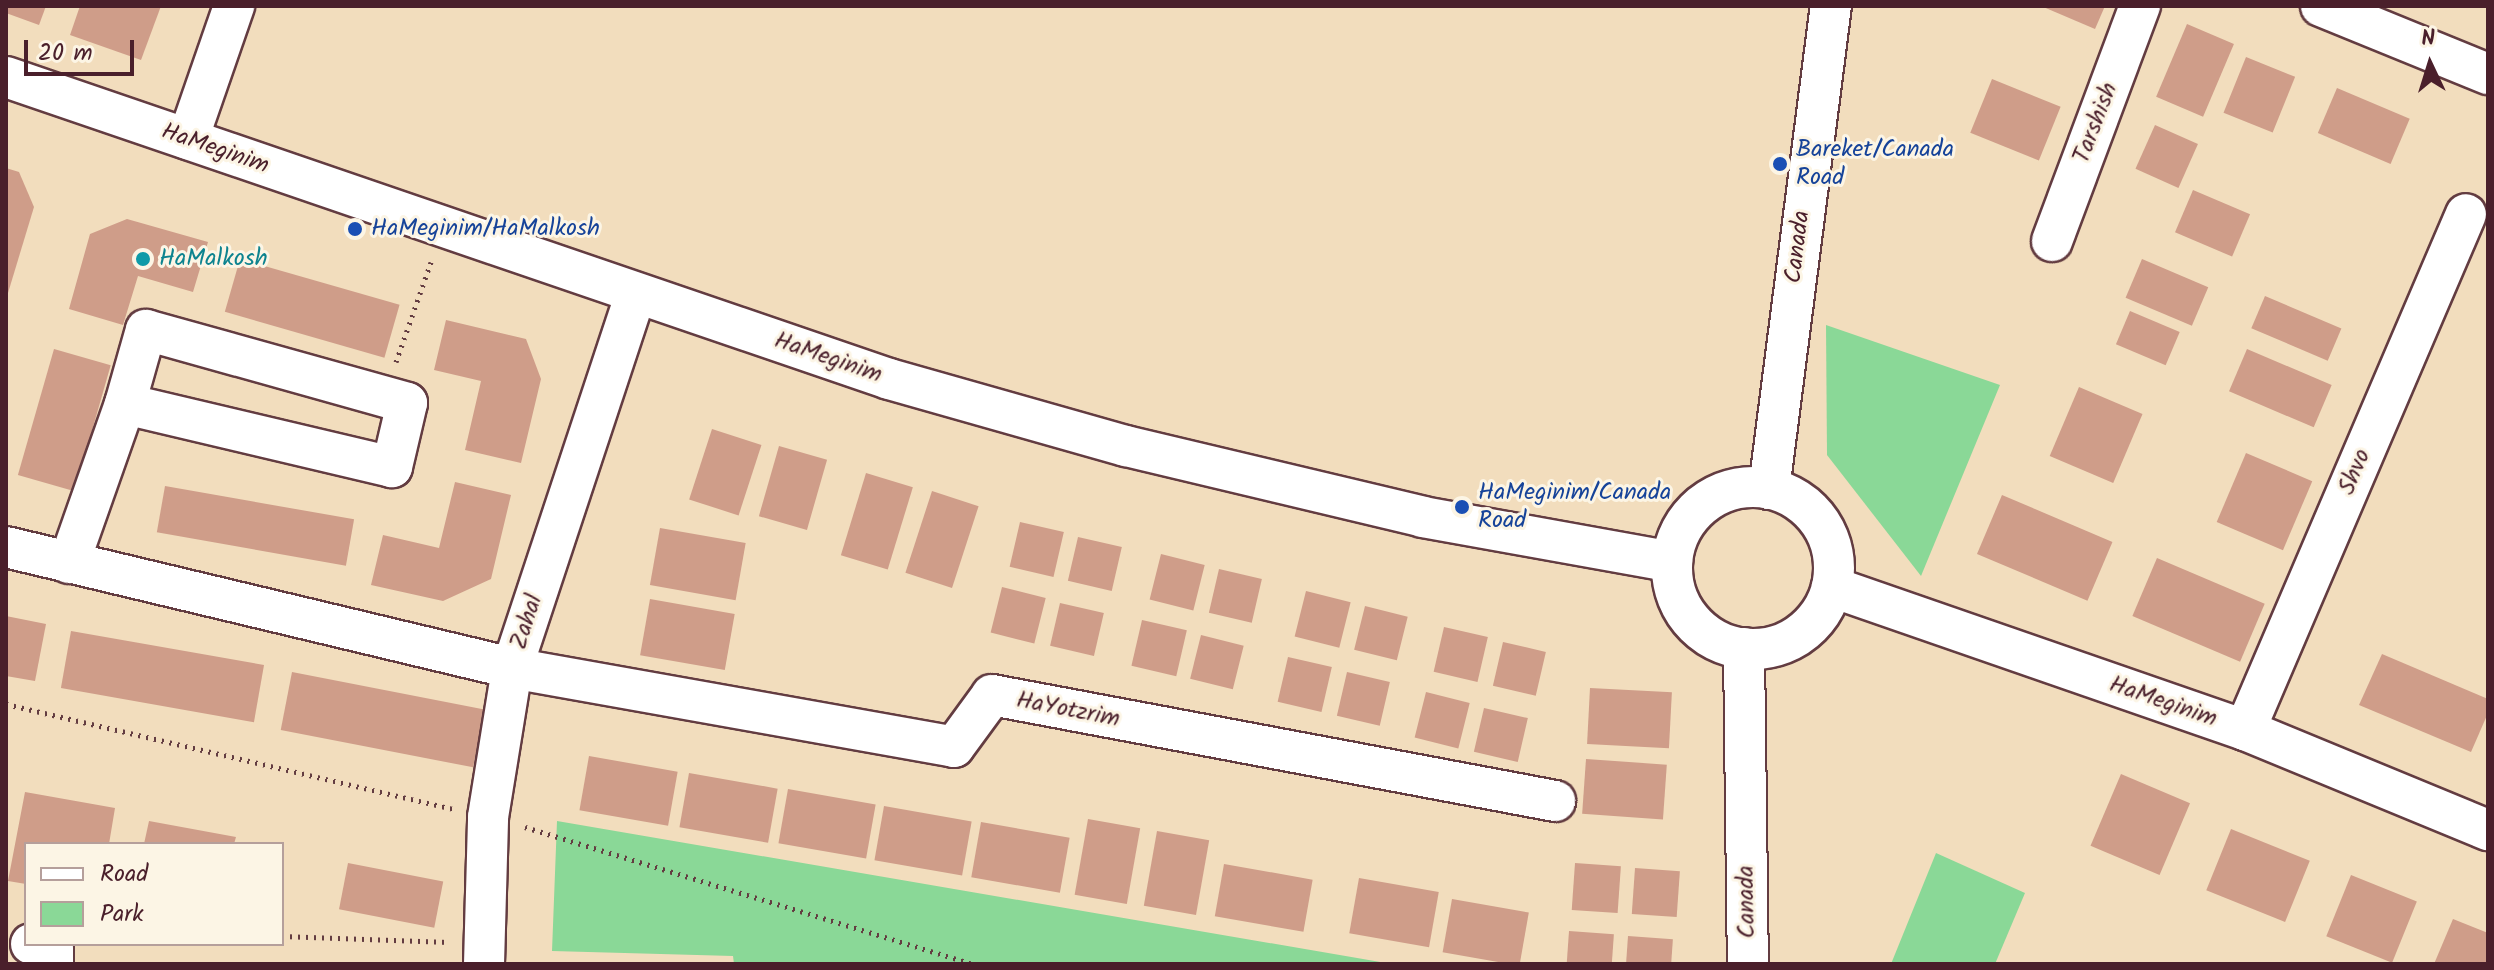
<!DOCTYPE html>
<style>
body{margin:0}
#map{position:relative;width:2494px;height:970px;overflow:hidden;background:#f2ddbd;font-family:Kalam,sans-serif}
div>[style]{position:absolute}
.green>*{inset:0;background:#8ad897}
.building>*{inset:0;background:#cf9d89;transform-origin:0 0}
.path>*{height:5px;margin-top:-2.5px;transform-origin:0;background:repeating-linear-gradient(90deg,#633c41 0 2px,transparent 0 8px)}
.roads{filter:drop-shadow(2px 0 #633c41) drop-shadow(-2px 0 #633c41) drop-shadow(0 2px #633c41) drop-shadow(0 -2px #633c41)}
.minor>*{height:40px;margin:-20px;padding:0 20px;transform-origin:20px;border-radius:20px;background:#fff}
.minor>.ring{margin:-20px;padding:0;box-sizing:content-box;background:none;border:40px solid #fff;border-radius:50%}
.dots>*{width:22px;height:22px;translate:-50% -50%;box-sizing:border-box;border:4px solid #fcf5e5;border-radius:50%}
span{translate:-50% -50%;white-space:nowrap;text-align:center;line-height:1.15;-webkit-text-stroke:6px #fcf5e5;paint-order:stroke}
.street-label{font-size:24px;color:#4a1f2b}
.transit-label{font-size:24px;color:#164399}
.left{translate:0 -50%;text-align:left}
.culture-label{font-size:24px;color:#0d838f}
.frame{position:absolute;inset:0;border:8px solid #4a1f2b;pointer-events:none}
.legend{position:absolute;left:24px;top:842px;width:260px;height:104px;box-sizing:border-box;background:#fcf5e5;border:2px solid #b59f9b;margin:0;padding:10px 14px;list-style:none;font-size:24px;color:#4a1f2b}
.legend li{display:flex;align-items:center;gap:16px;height:40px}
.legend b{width:40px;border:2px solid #b59f9b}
.north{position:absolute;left:2390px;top:24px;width:80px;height:80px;-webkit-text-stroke:6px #fcf5e5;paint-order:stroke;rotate:356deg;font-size:22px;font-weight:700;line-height:32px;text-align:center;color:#4a1f2b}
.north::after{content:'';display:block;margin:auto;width:28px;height:36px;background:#4a1f2b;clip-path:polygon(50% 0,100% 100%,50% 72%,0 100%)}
.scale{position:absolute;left:24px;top:40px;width:110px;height:36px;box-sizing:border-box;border:4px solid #4a1f2b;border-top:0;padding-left:10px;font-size:24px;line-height:28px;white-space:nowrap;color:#4a1f2b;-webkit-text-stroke:6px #fcf5e5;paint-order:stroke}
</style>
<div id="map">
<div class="green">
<div style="clip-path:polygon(1826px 325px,2000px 385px,1921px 576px,1827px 455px)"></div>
<div style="clip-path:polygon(557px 821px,1392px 964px,734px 964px,733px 956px,552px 951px)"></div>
<div style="clip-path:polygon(1936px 853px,2025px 893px,1995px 964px,1891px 964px)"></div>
</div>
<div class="building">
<div style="clip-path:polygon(6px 6px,46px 6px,39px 25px,6px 13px)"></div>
<div style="clip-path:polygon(80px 6px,161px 6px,141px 60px,70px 35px)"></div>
<div style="clip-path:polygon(2041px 6px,2105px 6px,2095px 29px)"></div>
<div style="left:2187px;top:24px;width:51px;height:79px;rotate:23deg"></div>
<div style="left:2246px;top:57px;width:53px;height:60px;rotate:22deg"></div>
<div style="left:1992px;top:79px;width:74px;height:58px;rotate:22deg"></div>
<div style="left:2337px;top:88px;width:79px;height:49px;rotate:23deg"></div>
<div style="left:2155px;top:125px;width:47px;height:48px;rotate:24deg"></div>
<div style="clip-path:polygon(6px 168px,19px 172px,34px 207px,8px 293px)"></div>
<div style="left:2193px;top:190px;width:62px;height:46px;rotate:23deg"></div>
<div style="clip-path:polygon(127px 219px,208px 242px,193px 292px,138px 276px,123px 325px,69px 309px,90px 234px)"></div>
<div style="left:240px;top:259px;width:166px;height:55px;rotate:16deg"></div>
<div style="left:2142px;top:259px;width:72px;height:42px;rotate:23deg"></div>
<div style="left:2265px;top:296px;width:83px;height:35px;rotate:23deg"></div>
<div style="left:2130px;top:311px;width:54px;height:36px;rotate:23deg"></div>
<div style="clip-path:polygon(446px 320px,526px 339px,541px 379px,521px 463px,465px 450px,481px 381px,434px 370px)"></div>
<div style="left:54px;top:349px;width:59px;height:131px;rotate:16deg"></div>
<div style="left:2247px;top:349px;width:92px;height:46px;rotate:23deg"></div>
<div style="left:2079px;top:387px;width:69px;height:75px;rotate:23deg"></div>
<div style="left:712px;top:429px;width:52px;height:74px;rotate:18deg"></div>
<div style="left:779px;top:446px;width:50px;height:73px;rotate:16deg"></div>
<div style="left:2246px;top:453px;width:72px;height:75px;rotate:23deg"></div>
<div style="left:866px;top:473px;width:49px;height:86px;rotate:17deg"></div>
<div style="clip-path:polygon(455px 482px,511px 495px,491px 579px,443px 601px,371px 585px,383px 535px,439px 548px)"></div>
<div style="left:165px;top:486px;width:192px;height:47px;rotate:10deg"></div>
<div style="left:932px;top:491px;width:49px;height:86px;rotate:18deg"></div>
<div style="left:2002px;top:495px;width:120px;height:64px;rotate:23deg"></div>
<div style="left:1020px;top:522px;width:45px;height:46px;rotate:13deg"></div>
<div style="left:660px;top:528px;width:87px;height:58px;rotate:10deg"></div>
<div style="left:1078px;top:537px;width:45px;height:45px;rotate:13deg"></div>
<div style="left:1161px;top:554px;width:45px;height:47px;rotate:14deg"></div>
<div style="left:2157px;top:558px;width:117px;height:63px;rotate:23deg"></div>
<div style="left:1219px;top:569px;width:44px;height:45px;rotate:13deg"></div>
<div style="left:1002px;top:587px;width:45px;height:47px;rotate:14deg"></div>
<div style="left:1306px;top:591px;width:46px;height:47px;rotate:14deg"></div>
<div style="left:650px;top:599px;width:86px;height:57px;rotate:10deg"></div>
<div style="left:1060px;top:603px;width:45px;height:44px;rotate:13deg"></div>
<div style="left:1365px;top:606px;width:44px;height:45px;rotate:14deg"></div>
<div style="clip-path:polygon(6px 616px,46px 624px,35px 681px,6px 676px)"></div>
<div style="left:1142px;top:620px;width:46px;height:47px;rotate:13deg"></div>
<div style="left:1444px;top:627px;width:45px;height:46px;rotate:13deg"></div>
<div style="left:71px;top:631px;width:196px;height:58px;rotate:10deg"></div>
<div style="left:1201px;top:635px;width:44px;height:45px;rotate:14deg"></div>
<div style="left:1503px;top:642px;width:44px;height:45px;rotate:13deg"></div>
<div style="clip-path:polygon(2382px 654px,2488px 699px,2488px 713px,2471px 752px,2359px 705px)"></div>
<div style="left:1288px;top:657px;width:45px;height:46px;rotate:13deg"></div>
<div style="left:292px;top:672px;width:196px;height:59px;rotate:11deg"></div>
<div style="left:1347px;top:672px;width:44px;height:45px;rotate:13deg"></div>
<div style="left:1590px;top:688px;width:82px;height:56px;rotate:3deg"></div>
<div style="left:1426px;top:692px;width:45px;height:47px;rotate:14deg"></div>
<div style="left:1484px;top:708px;width:45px;height:45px;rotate:13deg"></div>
<div style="left:589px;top:756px;width:90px;height:55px;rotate:10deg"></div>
<div style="left:1586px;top:759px;width:81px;height:55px;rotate:4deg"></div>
<div style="left:689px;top:773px;width:90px;height:55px;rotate:10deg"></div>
<div style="left:2121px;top:774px;width:75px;height:78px;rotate:23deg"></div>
<div style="left:788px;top:789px;width:89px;height:55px;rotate:10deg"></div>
<div style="clip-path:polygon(25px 792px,115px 808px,109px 844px,26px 844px,26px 884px,8px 881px)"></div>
<div style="left:884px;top:806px;width:89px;height:55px;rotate:10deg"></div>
<div style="left:1088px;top:819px;width:53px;height:77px;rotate:10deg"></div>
<div style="clip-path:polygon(149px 821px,236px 837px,234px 844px,144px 844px)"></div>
<div style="left:981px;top:822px;width:90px;height:56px;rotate:10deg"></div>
<div style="left:2231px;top:829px;width:85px;height:66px;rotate:22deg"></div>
<div style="left:1157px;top:831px;width:53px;height:76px;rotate:10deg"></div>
<div style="left:348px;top:863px;width:97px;height:47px;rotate:11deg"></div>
<div style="left:1575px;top:863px;width:46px;height:47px;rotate:4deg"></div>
<div style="left:1224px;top:864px;width:90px;height:53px;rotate:10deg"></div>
<div style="left:1635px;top:868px;width:45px;height:46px;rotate:4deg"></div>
<div style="left:2351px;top:875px;width:71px;height:66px;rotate:22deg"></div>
<div style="left:1359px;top:878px;width:81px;height:56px;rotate:10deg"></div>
<div style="left:1452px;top:899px;width:78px;height:54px;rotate:10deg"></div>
<div style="clip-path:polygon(2453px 919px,2488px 933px,2488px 964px,2434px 964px)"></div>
<div style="left:1569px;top:931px;width:45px;height:33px;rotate:4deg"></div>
<div style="left:1628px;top:936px;width:45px;height:28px;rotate:4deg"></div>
</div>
<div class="path">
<div style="left:396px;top:362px;width:106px;rotate:-70.7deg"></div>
<div style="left:6px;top:704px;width:459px;rotate:13.2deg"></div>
<div style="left:525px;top:827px;width:468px;rotate:17deg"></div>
<div style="left:973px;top:964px;width:155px"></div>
<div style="left:282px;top:936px;width:167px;rotate:2.1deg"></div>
</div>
<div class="roads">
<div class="minor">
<div style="left:2321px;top:6px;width:180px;rotate:22.2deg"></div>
<div style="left:6px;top:77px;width:933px;rotate:18.88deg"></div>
<div style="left:889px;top:379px;width:246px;rotate:15.8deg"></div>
<div style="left:1126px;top:446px;width:305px;rotate:13.4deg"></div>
<div style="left:1423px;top:517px;width:253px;rotate:10.2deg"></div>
<div style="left:188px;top:139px;width:141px;rotate:-70.9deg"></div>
<div style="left:2052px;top:241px;width:251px;rotate:-69.5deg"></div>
<div style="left:146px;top:330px;width:271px;rotate:15.6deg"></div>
<div style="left:407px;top:403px;width:66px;rotate:103.2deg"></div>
<div style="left:392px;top:467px;width:274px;rotate:-166.7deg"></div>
<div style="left:125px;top:404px;width:77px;rotate:-74.2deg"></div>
<div class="ring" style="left:1672px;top:487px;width:122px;height:122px"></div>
<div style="left:1769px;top:489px;width:487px;rotate:-82.7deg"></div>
<div style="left:6px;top:547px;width:520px;rotate:13.45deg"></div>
<div style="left:512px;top:668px;width:449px;rotate:10.1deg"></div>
<div style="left:954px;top:747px;width:64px;rotate:-53.8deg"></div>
<div style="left:992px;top:695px;width:573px;rotate:10.66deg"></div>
<div style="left:69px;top:563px;width:169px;rotate:-70.6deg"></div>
<div style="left:1832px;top:587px;width:437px;rotate:19.1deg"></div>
<div style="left:2245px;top:730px;width:263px;rotate:22.4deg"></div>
<div style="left:1744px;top:648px;width:316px;rotate:89.3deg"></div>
<div style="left:2245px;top:730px;width:561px;rotate:-66.81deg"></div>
<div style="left:31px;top:944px;width:22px;rotate:10deg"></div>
<div style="left:53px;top:948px;width:16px;rotate:90deg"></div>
<div style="left:484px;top:964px;width:147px;rotate:-88.4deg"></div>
<div style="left:488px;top:817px;width:151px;rotate:-80.8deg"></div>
<div style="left:512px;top:668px;width:394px;rotate:-71.7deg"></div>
</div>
</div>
<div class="dots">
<div style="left:1780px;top:164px;background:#1a4fb4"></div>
<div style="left:355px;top:229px;background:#1a4fb4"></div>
<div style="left:143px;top:259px;background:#0f9aa8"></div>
<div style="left:1462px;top:507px;background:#1a4fb4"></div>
</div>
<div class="street-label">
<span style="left:2096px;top:123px;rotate:-69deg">Tarshish</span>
<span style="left:215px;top:149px;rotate:19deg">HaMeginim</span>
<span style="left:1798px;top:247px;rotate:-83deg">Canada</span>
<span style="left:828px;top:358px;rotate:19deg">HaMeginim</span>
<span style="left:2355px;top:472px;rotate:-67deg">Shvo</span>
<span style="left:527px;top:622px;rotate:-72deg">Zahal</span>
<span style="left:2163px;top:702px;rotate:19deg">HaMeginim</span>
<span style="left:1068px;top:710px;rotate:11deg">HaYotzrim</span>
<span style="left:1747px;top:902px;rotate:-91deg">Canada</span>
</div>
<div class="transit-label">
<span class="left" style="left:1796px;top:164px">Bareket/Canada<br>Road</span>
<span class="left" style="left:371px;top:229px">HaMeginim/HaMalkosh</span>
<span class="left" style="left:1478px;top:507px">HaMeginim/Canada<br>Road</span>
</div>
<div class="culture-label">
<span class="left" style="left:159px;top:259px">HaMalkosh</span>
</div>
<div class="frame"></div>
<ul class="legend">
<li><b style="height:10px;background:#fff"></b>Road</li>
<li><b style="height:22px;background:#8ad897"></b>Park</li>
</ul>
<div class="north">N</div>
<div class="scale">20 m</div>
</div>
